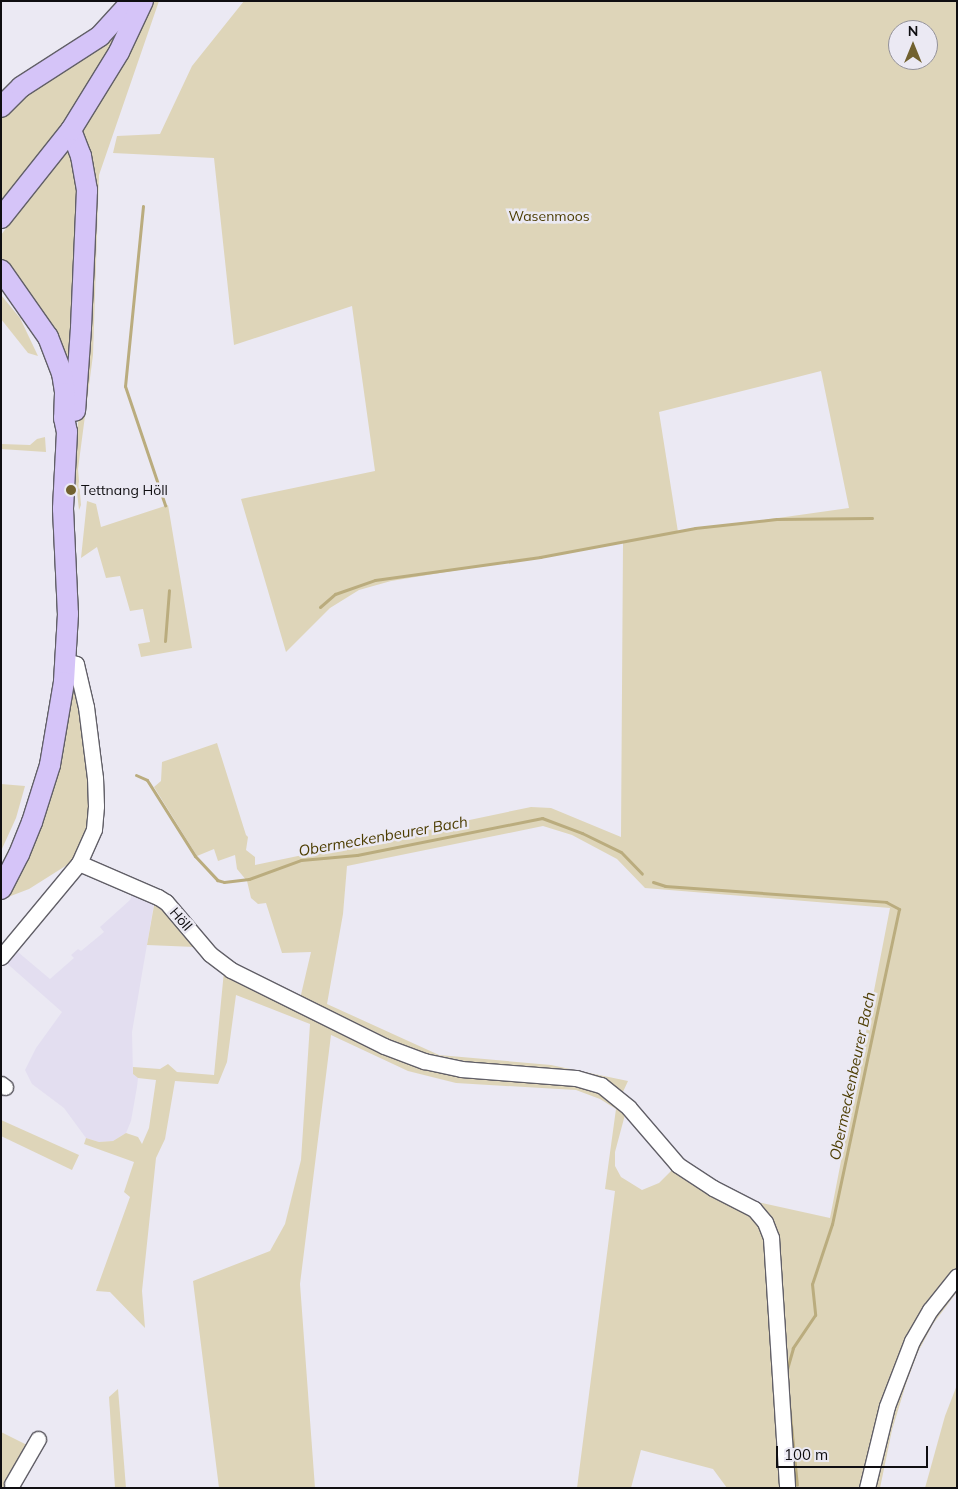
<!DOCTYPE html>
<meta charset="utf-8">
<style>
body{margin:0}
#map{position:relative;width:958px;height:1489px;overflow:hidden;background:#ebe9f3;font-family:Mulish,sans-serif}
div>[style]{position:absolute}
.built>*{inset:0;background:#e3def0}
.green>*{inset:0;background:#ded5b9}
.stream>*{height:3px;margin:-1.5px;padding:0 1.5px;transform-origin:1.5px;border-radius:1.5px;background:#baac7e}
.roads{filter:drop-shadow(1px 0 #615f67) drop-shadow(-1px 0 #615f67) drop-shadow(0 1px #615f67) drop-shadow(0 -1px #615f67)}
.minor>*{height:15px;margin:-7.5px;padding:0 7.5px;transform-origin:7.5px;border-radius:7.5px;background:#fff}
.major>*{height:20px;margin:-10px;padding:0 10px;transform-origin:10px;border-radius:10px;background:#d5c4f8}
.dots>*{width:14px;height:14px;translate:-50% -50%;box-sizing:border-box;border:2px solid #ebe9f3;border-radius:50%}
span{translate:-50% -50%;white-space:nowrap;text-align:center;line-height:1.15;-webkit-text-stroke:5px #ebe9f3;paint-order:stroke}
.park-label{font-size:14px;color:#4a3b00}
.poi-label{font-size:14px;color:#0f0e11}
.left{translate:0 -50%;text-align:left}
.street-label{font-size:14px;color:#0f0e11}
.water-label{font-size:15px;color:#4c3c00;font-style:italic}
.frame{position:absolute;inset:0;border:2px solid #0f0e11;pointer-events:none}
.north{position:absolute;left:888px;top:20px;width:50px;height:50px;box-sizing:border-box;background:#ebe9f3;border:1px solid #939199;border-radius:50%;rotate:0deg;font-size:14px;font-weight:700;line-height:20px;text-align:center;color:#0f0e11}
.north::after{content:'';display:block;margin:auto;width:18px;height:22px;background:#71612f;clip-path:polygon(50% 0,100% 100%,50% 72%,0 100%)}
.scale{position:absolute;left:776px;top:1446px;width:152px;height:22px;box-sizing:border-box;border:2px solid #0f0e11;border-top:0;padding-left:6px;font-size:15px;line-height:18px;white-space:nowrap;color:#0f0e11;-webkit-text-stroke:4px #ebe9f3;paint-order:stroke}
</style>
<div id="map">
<div class="built">
<div style="clip-path:polygon(135px 888px,155px 898px,132px 1032px,133px 1074px,138px 1078px,137px 1087px,131px 1121px,126px 1133px,113px 1141px,99px 1142px,86px 1138px,64px 1108px,32px 1084px,25px 1070px,36px 1048px,62px 1012px,2px 959px,12px 947px,50px 979px,74px 958px,71px 955px,78px 949px,81px 951px,104px 932px,100px 927px,130px 900px)"></div>
</div>
<div class="green">
<div style="clip-path:polygon(149px 1px,159px 1px,99px 175px,93px 355px,78px 469px,81px 505px,79px 510px,74px 465px,85px 350px,81px 129px)"></div>
<div style="clip-path:polygon(evenodd,244px 1px,957px 1px,957px 1271px,939px 1289px,863px 1488px,791px 1488px,775px 1228px,748px 1200px,830px 1218px,890px 908px,645px 888px,617px 859px,572px 835px,543px 826px,347px 866px,343px 914px,327px 1004px,439px 1055px,551px 1065px,628px 1081px,622px 1094px,397px 1047px,300px 999px,311px 952px,282px 953px,266px 903px,258px 904px,251px 898px,247px 881px,237px 869px,235px 855px,218px 861px,214px 849px,197px 856px,154px 787px,161px 781px,162px 762px,217px 743px,246px 835px,248px 837px,246px 850px,255px 857px,255px 865px,531px 807px,551px 808px,621px 837px,623px 543px,391px 581px,359px 590px,330px 608px,286px 652px,241px 499px,375px 471px,352px 306px,234px 345px,214px 158px,113px 153px,117px 136px,160px 134px,192px 66px,244px 1px,898px 30px,928px 30px,928px 60px,898px 60px,898px 30px,244px 1px,821px 371px,849px 508px,678px 532px,659px 412px,821px 371px)"></div>
<div style="clip-path:polygon(131px 14px,60px 132px,1px 201px,1px 118px,18px 96px)"></div>
<div style="clip-path:polygon(72px 141px,79px 163px,73px 378px,1px 258px,1px 235px)"></div>
<div style="clip-path:polygon(1px 295px,20px 318px,38px 356px,28px 353px,1px 319px)"></div>
<div style="clip-path:polygon(45px 437px,46px 452px,1px 449px,1px 444px,30px 445px,37px 439px)"></div>
<div style="clip-path:polygon(87px 501px,96px 504px,101px 527px,168px 505px,192px 648px,141px 657px,138px 644px,150px 642px,143px 609px,130px 611px,120px 576px,106px 578px,97px 547px,81px 558px)"></div>
<div style="clip-path:polygon(73px 676px,89px 759px,89px 824px,75px 860px,29px 889px,8px 897px,41px 828px,51px 799px,66px 730px)"></div>
<div style="clip-path:polygon(1px 784px,25px 786px,16px 818px,1px 851px)"></div>
<div style="clip-path:polygon(155px 900px,195px 947px,147px 945px)"></div>
<div style="clip-path:polygon(224px 971px,398px 1057px,593px 1086px,626px 1111px,615px 1152px,615px 1166px,621px 1177px,642px 1190px,659px 1183px,674px 1168px,734px 1200px,763px 1228px,784px 1488px,727px 1488px,713px 1469px,641px 1450px,631px 1488px,577px 1488px,615px 1191px,605px 1189px,616px 1109px,600px 1099px,576px 1090px,456px 1083px,408px 1071px,331px 1035px,300px 1284px,315px 1488px,219px 1488px,193px 1281px,270px 1251px,285px 1224px,301px 1160px,310px 1024px,236px 995px,227px 1062px,218px 1084px,175px 1081px,165px 1139px,156px 1158px,142px 1291px,145px 1328px,110px 1292px,96px 1291px,130px 1197px,124px 1192px,134px 1162px,84px 1144px,86px 1138px,99px 1142px,113px 1141px,126px 1133px,138px 1137px,142px 1144px,149px 1128px,156px 1080px,138px 1078px,133px 1074px,133px 1067px,160px 1069px,168px 1064px,177px 1072px,214px 1075px)"></div>
<div style="clip-path:polygon(1px 1120px,79px 1155px,72px 1170px,1px 1136px)"></div>
<div style="clip-path:polygon(957px 1281px,957px 1292px,933px 1324px,918px 1352px,906px 1384px,892px 1430px,880px 1488px,870px 1488px,909px 1357px)"></div>
<div style="clip-path:polygon(957px 1385px,957px 1488px,925px 1488px,945px 1416px)"></div>
<div style="clip-path:polygon(118px 1389px,126px 1488px,115px 1488px,109px 1397px)"></div>
<div style="clip-path:polygon(1px 1432px,33px 1448px,12px 1484px,19px 1488px,1px 1488px)"></div>
</div>
<div class="stream">
<div style="left:143px;top:206px;width:181px;rotate:95.7deg"></div>
<div style="left:125px;top:386px;width:126px;rotate:71.4deg"></div>
<div style="left:320px;top:607px;width:20px;rotate:-41deg"></div>
<div style="left:335px;top:594px;width:42px;rotate:-19.3deg"></div>
<div style="left:375px;top:580px;width:167px;rotate:-7.9deg"></div>
<div style="left:540px;top:557px;width:158px;rotate:-10.6deg"></div>
<div style="left:695px;top:528px;width:82px;rotate:-6.3deg"></div>
<div style="left:777px;top:519px;width:95px;rotate:-0.6deg"></div>
<div style="left:165px;top:641px;width:51px;rotate:-85.5deg"></div>
<div style="left:136px;top:775px;width:12px;rotate:24deg"></div>
<div style="left:147px;top:780px;width:90px;rotate:57.7deg"></div>
<div style="left:195px;top:856px;width:33px;rotate:47deg"></div>
<div style="left:217px;top:880px;width:7px;rotate:16deg"></div>
<div style="left:224px;top:882px;width:25px;rotate:-7deg"></div>
<div style="left:249px;top:879px;width:55px;rotate:-20.1deg"></div>
<div style="left:301px;top:860px;width:56px;rotate:-5.1deg"></div>
<div style="left:357px;top:855px;width:189px;rotate:-11.3deg"></div>
<div style="left:542px;top:818px;width:43px;rotate:20.6deg"></div>
<div style="left:582px;top:833px;width:43px;rotate:26deg"></div>
<div style="left:621px;top:852px;width:30px;rotate:46deg"></div>
<div style="left:653px;top:882px;width:13px;rotate:18deg"></div>
<div style="left:665px;top:886px;width:222px;rotate:4.1deg"></div>
<div style="left:886px;top:902px;width:15px;rotate:28deg"></div>
<div style="left:899px;top:909px;width:322px;rotate:102deg"></div>
<div style="left:832px;top:1224px;width:63px;rotate:108.4deg"></div>
<div style="left:812px;top:1284px;width:31px;rotate:84deg"></div>
<div style="left:815px;top:1315px;width:40px;rotate:124deg"></div>
<div style="left:793px;top:1348px;width:26px;rotate:106deg"></div>
<div style="left:788px;top:1394px;width:91px;rotate:84.4deg"></div>
</div>
<div class="roads">
<div class="minor">
<div style="left:79px;top:863px;width:86px;rotate:23.3deg"></div>
<div style="left:158px;top:897px;width:9px;rotate:32deg"></div>
<div style="left:166px;top:902px;width:68px;rotate:49.8deg"></div>
<div style="left:210px;top:954px;width:26px;rotate:37deg"></div>
<div style="left:231px;top:970px;width:171px;rotate:26.4deg"></div>
<div style="left:384px;top:1046px;width:43px;rotate:20.6deg"></div>
<div style="left:424px;top:1061px;width:38px;rotate:12deg"></div>
<div style="left:461px;top:1069px;width:115px;rotate:4.5deg"></div>
<div style="left:576px;top:1078px;width:26px;rotate:16deg"></div>
<div style="left:601px;top:1085px;width:36px;rotate:39deg"></div>
<div style="left:629px;top:1108px;width:75px;rotate:49.3deg"></div>
<div style="left:678px;top:1165px;width:42px;rotate:33.3deg"></div>
<div style="left:713px;top:1188px;width:46px;rotate:27.1deg"></div>
<div style="left:754px;top:1209px;width:17px;rotate:50deg"></div>
<div style="left:765px;top:1222px;width:17px;rotate:69deg"></div>
<div style="left:771px;top:1238px;width:251px;rotate:86.3deg"></div>
<div style="left:1px;top:957px;width:122px;rotate:-50.3deg"></div>
<div style="left:79px;top:863px;width:37px;rotate:-66deg"></div>
<div style="left:94px;top:829px;width:23px;rotate:-85deg"></div>
<div style="left:96px;top:806px;width:28px;rotate:-92deg"></div>
<div style="left:95px;top:778px;width:72px;rotate:-97.2deg"></div>
<div style="left:86px;top:707px;width:44px;rotate:-103.1deg"></div>
<div style="left:76px;top:664px;width:10px;rotate:-163deg"></div>
<div style="left:1px;top:1084px;width:5px;rotate:37deg"></div>
<div style="left:12px;top:1484px;width:52px;rotate:-60deg"></div>
<div style="left:867px;top:1488px;width:84px;rotate:-76.3deg"></div>
<div style="left:887px;top:1406px;width:70px;rotate:-69deg"></div>
<div style="left:912px;top:1341px;width:36px;rotate:-60deg"></div>
<div style="left:930px;top:1310px;width:43px;rotate:-51.5deg"></div>
</div>
<div class="major">
<div style="left:1px;top:107px;width:28px;rotate:-45deg"></div>
<div style="left:21px;top:87px;width:94px;rotate:-32.8deg"></div>
<div style="left:100px;top:36px;width:47px;rotate:-47.6deg"></div>
<div style="left:71px;top:130px;width:28px;rotate:69deg"></div>
<div style="left:81px;top:156px;width:35px;rotate:80deg"></div>
<div style="left:87px;top:190px;width:138px;rotate:92.5deg"></div>
<div style="left:81px;top:328px;width:83px;rotate:94.1deg"></div>
<div style="left:1px;top:218px;width:112px;rotate:-51.5deg"></div>
<div style="left:71px;top:130px;width:92px;rotate:-58.4deg"></div>
<div style="left:119px;top:52px;width:56px;rotate:-64.8deg"></div>
<div style="left:1px;top:270px;width:82px;rotate:55deg"></div>
<div style="left:48px;top:337px;width:39px;rotate:69deg"></div>
<div style="left:62px;top:373px;width:20px;rotate:81deg"></div>
<div style="left:65px;top:393px;width:25px;rotate:92deg"></div>
<div style="left:64px;top:418px;width:14px;rotate:78deg"></div>
<div style="left:67px;top:432px;width:77px;rotate:93deg"></div>
<div style="left:63px;top:509px;width:105px;rotate:87.3deg"></div>
<div style="left:68px;top:614px;width:68px;rotate:93.4deg"></div>
<div style="left:64px;top:682px;width:84px;rotate:99.6deg"></div>
<div style="left:50px;top:765px;width:60px;rotate:107.5deg"></div>
<div style="left:32px;top:822px;width:35px;rotate:112deg"></div>
<div style="left:19px;top:854px;width:39px;rotate:117deg"></div>
</div>
</div>
<div class="dots">
<div style="left:71px;top:490px;background:#71612f"></div>
</div>
<div class="park-label">
<span style="left:549px;top:216px">Wasenmoos</span>
</div>
<div class="poi-label">
<span class="left" style="left:81px;top:490px">Tettnang Höll</span>
</div>
<div class="street-label">
<span style="left:181px;top:919px;rotate:49deg">Höll</span>
</div>
<div class="water-label">
<span style="left:383px;top:836px;rotate:-10deg">Obermeckenbeurer Bach</span>
<span style="left:852px;top:1076px;rotate:-78deg">Obermeckenbeurer Bach</span>
</div>
<div class="frame"></div>
<div class="north">N</div>
<div class="scale">100 m</div>
</div>
